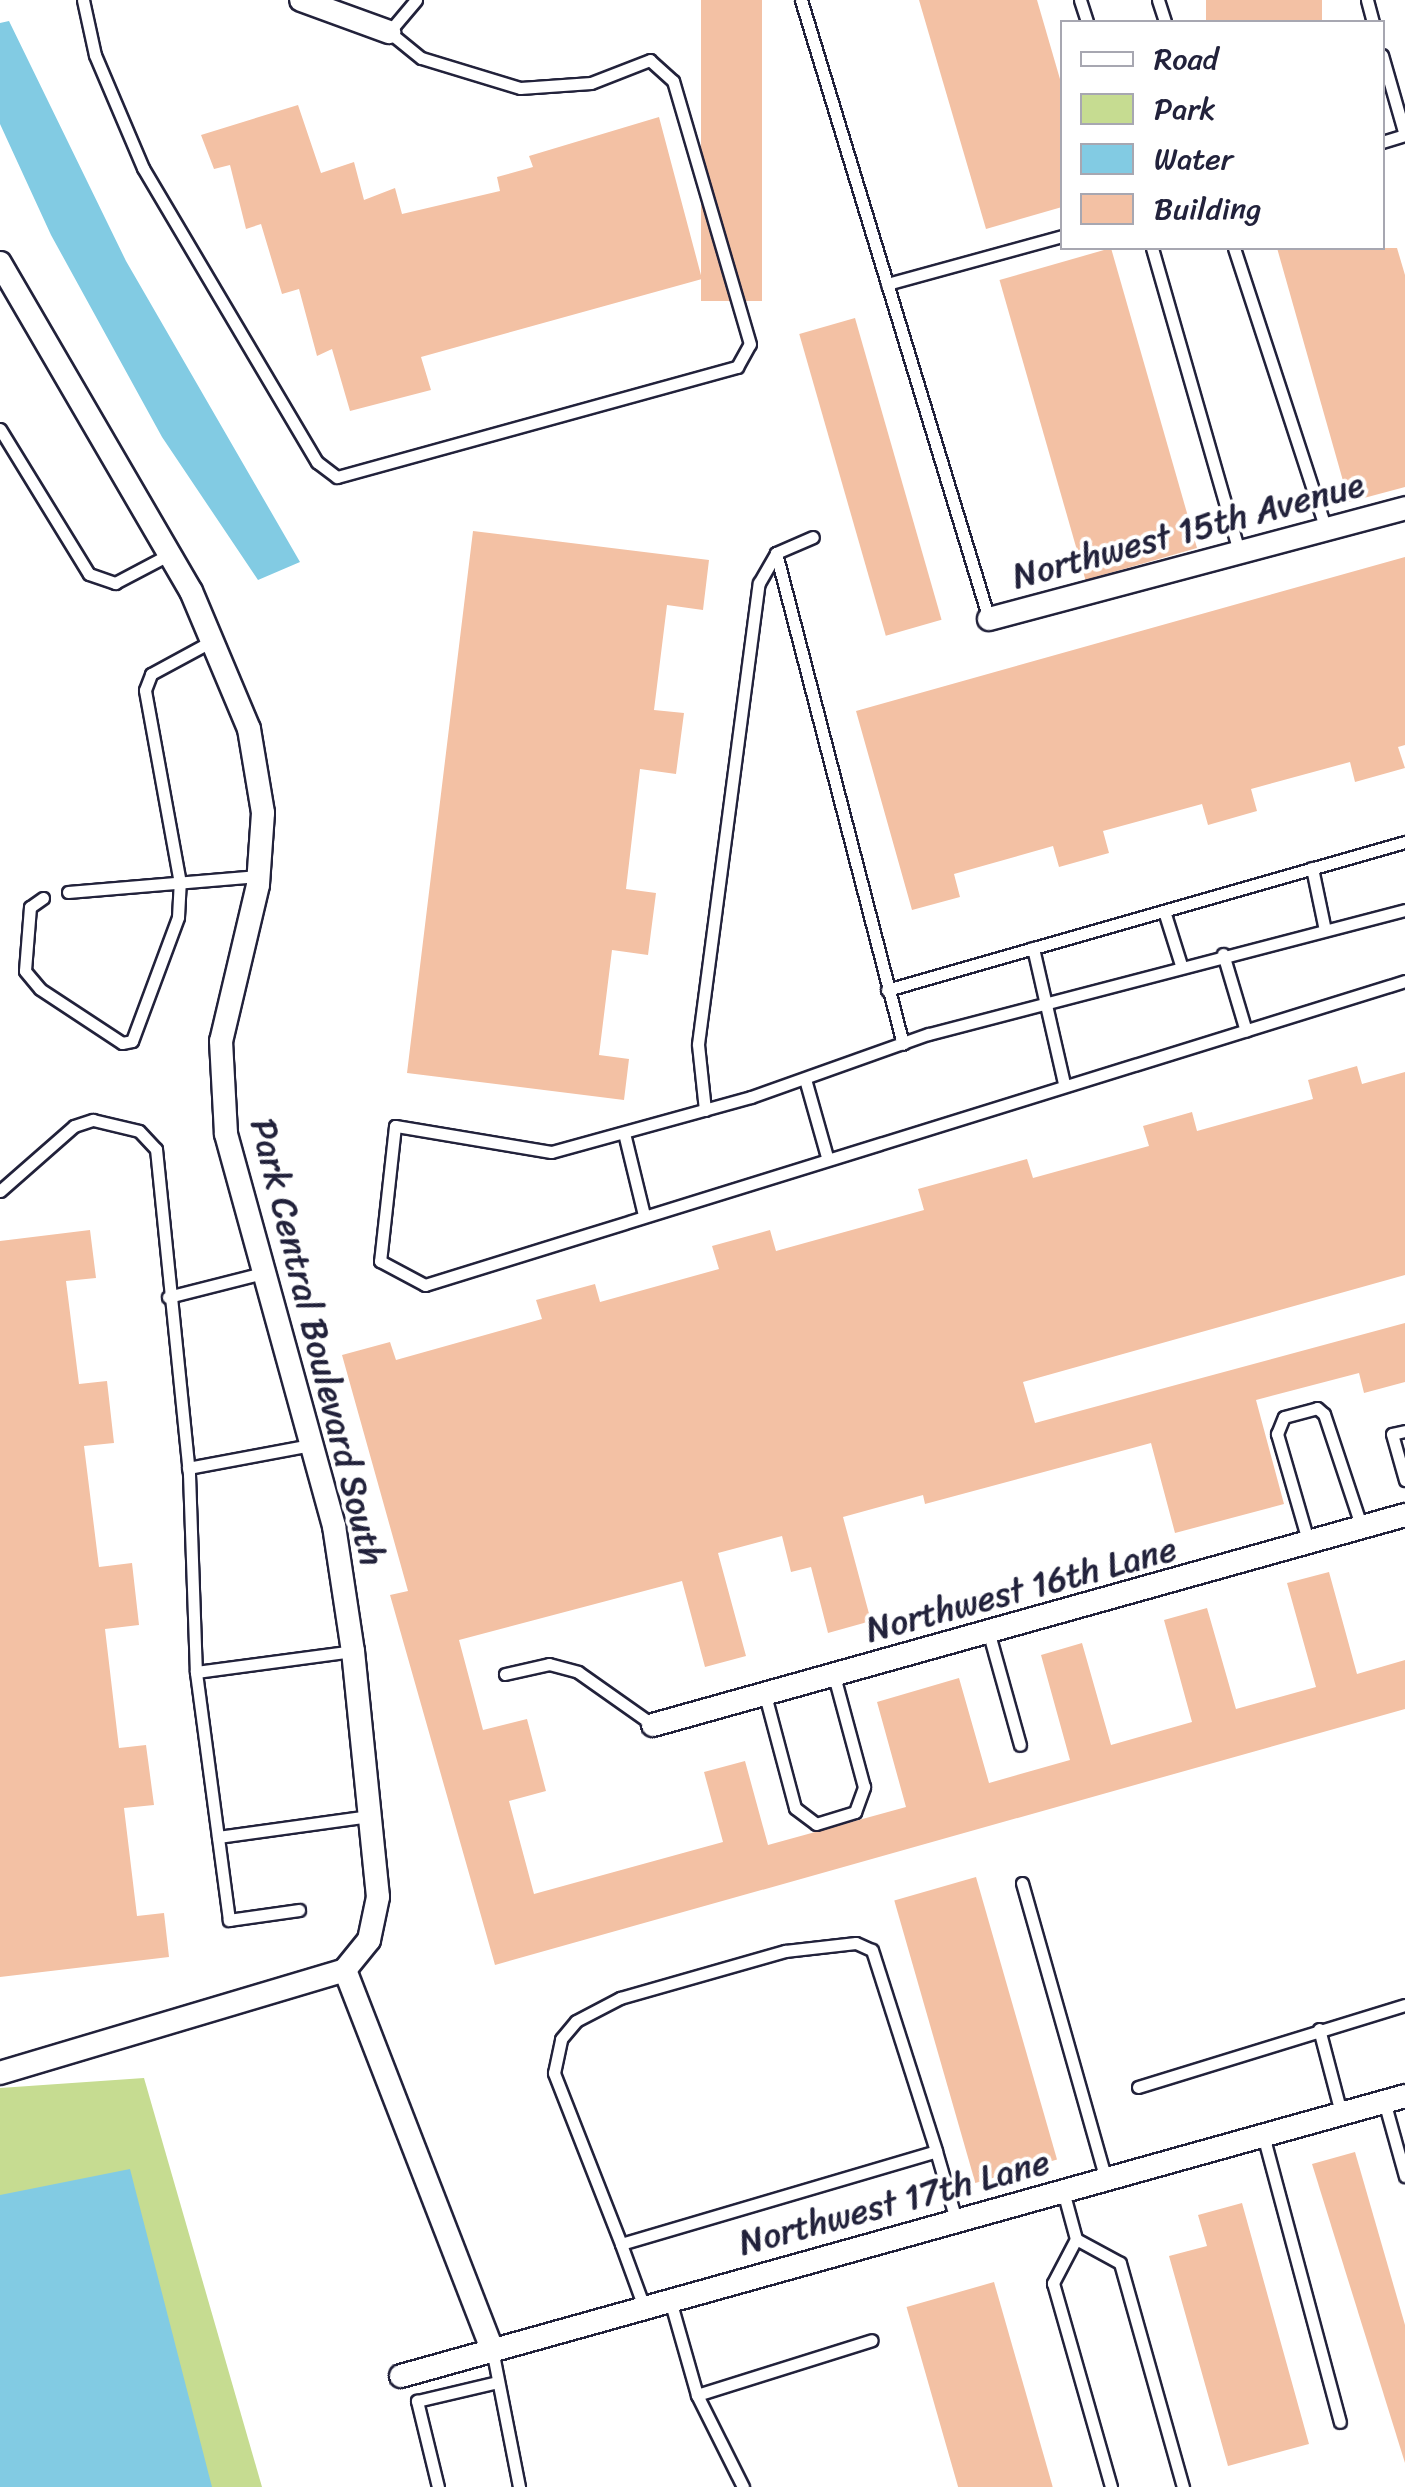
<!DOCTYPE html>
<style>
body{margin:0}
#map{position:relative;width:1405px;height:2487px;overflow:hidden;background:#fff;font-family:Sriracha,sans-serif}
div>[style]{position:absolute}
.green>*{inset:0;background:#c6dc91}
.water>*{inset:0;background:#82cbe3}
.building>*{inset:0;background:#f3c1a4;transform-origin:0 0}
.roads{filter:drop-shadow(2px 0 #22223b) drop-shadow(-2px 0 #22223b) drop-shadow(0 2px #22223b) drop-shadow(0 -2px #22223b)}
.lane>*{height:11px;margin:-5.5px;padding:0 5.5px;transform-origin:5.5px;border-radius:5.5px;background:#fff}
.street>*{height:22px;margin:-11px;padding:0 11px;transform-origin:11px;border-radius:11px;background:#fff}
span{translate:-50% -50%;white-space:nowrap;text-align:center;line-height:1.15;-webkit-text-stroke:8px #fff;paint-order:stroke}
.street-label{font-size:35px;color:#22223b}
.legend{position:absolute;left:1060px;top:20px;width:325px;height:230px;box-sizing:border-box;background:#fff;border:2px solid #a7a7b1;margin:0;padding:12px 18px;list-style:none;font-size:30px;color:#22223b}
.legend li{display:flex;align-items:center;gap:20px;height:50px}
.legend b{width:50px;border:2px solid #a7a7b1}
</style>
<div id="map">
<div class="green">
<div style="clip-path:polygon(144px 2078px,262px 2487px,0 2487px,0 2088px)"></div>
</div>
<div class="water">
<div style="clip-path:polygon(9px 21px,126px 261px,300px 562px,258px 580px,162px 437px,51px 235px,0 124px,0 23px)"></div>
<div style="clip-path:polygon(130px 2169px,212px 2487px,0 2487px,0 2195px)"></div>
</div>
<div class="building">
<div style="left:701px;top:0;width:61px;height:301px"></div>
<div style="clip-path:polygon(919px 0,1037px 0,1062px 86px,1062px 207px,986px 229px)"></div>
<div style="left:1206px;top:0;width:116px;height:23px"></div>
<div style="clip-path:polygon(298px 105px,321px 173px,354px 162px,364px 200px,395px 188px,402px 214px,500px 191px,497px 177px,533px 167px,529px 156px,659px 117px,702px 279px,421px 357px,431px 390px,350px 411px,332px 349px,317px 356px,299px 289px,282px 294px,261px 224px,246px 229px,230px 165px,214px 169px,201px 135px)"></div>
<div style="left:1111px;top:248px;width:312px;height:116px;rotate:74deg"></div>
<div style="clip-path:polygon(1277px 248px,1397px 248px,1405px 275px,1405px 487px,1349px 502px)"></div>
<div style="left:855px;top:318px;width:314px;height:58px;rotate:74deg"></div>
<div style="clip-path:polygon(473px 531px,709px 560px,703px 610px,667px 605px,654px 710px,684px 713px,676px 774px,640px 769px,626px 889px,656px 893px,648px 955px,612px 950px,599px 1055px,629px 1059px,624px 1100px,407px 1073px)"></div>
<div style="clip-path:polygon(1405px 557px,1405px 745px,1398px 747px,1405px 768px,1355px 782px,1350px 762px,1251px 789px,1257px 811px,1208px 825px,1202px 804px,1103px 831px,1109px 853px,1059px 867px,1053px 846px,954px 874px,960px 897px,912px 910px,856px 711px)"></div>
<div style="clip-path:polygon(1357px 1066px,1362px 1084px,1405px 1072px,1405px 1275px,1023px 1382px,1035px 1423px,1405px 1323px,1405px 1382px,1364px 1393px,1359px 1373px,1256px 1400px,1284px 1504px,1175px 1533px,1151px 1443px,925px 1504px,923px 1495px,843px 1517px,871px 1621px,828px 1633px,811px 1567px,791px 1572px,782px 1536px,718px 1553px,746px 1656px,705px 1667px,682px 1581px,459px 1640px,483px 1730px,527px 1719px,546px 1791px,509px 1801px,534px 1894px,723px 1842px,704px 1772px,745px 1761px,768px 1845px,906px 1807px,877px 1702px,959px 1678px,989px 1783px,1070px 1760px,1041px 1655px,1082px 1643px,1111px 1745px,1192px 1722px,1164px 1620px,1207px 1608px,1236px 1709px,1316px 1687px,1287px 1583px,1329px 1572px,1357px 1674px,1405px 1660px,1405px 1709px,495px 1965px,390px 1595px,408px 1591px,342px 1355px,390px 1342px,396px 1360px,542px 1319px,536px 1300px,595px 1284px,600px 1302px,719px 1269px,712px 1246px,770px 1230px,776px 1251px,924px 1210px,918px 1189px,1027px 1159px,1033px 1178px,1149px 1146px,1143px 1126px,1192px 1112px,1197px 1131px,1313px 1099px,1308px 1080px)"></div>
<div style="clip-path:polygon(90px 1230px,96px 1278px,66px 1281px,79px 1384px,107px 1381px,114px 1443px,84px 1446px,99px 1567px,132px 1563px,139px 1625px,105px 1629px,119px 1748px,146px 1745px,154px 1805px,124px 1808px,137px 1916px,164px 1913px,169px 1957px,0 1977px,0 1241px)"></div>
<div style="left:976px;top:1877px;width:294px;height:85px;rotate:74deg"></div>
<div style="clip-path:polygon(1355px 2152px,1405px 2325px,1405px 2463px,1312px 2164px)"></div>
<div style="clip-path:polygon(1242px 2203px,1309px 2444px,1228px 2466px,1169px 2256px,1207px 2246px,1198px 2215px)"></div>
<div style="left:994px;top:2282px;width:213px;height:91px;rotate:74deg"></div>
</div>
<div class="roads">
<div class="lane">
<div style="left:83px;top:0;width:56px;rotate:77.7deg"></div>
<div style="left:95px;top:55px;width:123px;rotate:67deg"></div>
<div style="left:143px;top:168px;width:342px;rotate:59.4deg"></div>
<div style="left:317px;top:462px;width:25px;rotate:37deg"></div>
<div style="left:337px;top:477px;width:415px;rotate:-15.4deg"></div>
<div style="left:737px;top:367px;width:26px;rotate:-61deg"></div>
<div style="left:750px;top:344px;width:274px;rotate:-106.3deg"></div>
<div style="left:673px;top:81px;width:31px;rotate:-138deg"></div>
<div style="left:650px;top:60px;width:63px;rotate:158.7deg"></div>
<div style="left:591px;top:83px;width:71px;rotate:176deg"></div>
<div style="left:520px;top:88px;width:103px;rotate:-163.1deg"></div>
<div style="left:421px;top:58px;width:41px;rotate:-140.9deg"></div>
<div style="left:389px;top:32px;width:42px;rotate:-49.8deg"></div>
<div style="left:801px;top:0;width:647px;rotate:73.11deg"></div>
<div style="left:1080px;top:0;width:23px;rotate:72deg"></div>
<div style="left:1158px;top:0;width:23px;rotate:72deg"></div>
<div style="left:1367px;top:0;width:23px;rotate:75deg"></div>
<div style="left:1382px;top:55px;width:83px;rotate:74deg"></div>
<div style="left:1382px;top:142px;width:24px;rotate:-17deg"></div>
<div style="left:1152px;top:248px;width:318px;rotate:74deg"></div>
<div style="left:1234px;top:248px;width:299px;rotate:71.9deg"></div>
<div style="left:887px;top:284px;width:181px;rotate:-15.3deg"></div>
<div style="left:0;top:429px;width:170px;rotate:58.5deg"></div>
<div style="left:89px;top:574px;width:28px;rotate:19deg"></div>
<div style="left:115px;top:583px;width:62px;rotate:-27.8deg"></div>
<div style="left:776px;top:553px;width:507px;rotate:75.5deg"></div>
<div style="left:1312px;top:868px;width:63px;rotate:78.2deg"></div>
<div style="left:68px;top:892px;width:191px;rotate:-4.8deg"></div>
<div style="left:43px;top:898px;width:16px;rotate:145deg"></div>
<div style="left:30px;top:907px;width:64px;rotate:94.5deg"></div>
<div style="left:25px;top:971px;width:23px;rotate:50deg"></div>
<div style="left:40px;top:989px;width:98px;rotate:33.4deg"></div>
<div style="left:122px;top:1043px;width:10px;rotate:-11deg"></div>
<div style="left:132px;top:1041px;width:132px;rotate:-69.6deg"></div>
<div style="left:178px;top:917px;width:34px;rotate:-87deg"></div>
<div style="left:180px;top:883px;width:196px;rotate:-100.3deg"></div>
<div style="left:145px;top:690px;width:17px;rotate:-69deg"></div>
<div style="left:151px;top:674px;width:69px;rotate:-28.4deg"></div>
<div style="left:1405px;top:910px;width:493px;rotate:165.4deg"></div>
<div style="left:928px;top:1034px;width:188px;rotate:160.4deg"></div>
<div style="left:751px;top:1097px;width:207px;rotate:164.6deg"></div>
<div style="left:551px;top:1152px;width:158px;rotate:-170.5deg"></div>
<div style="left:395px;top:1126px;width:136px;rotate:96.3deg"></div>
<div style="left:380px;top:1261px;width:51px;rotate:28.1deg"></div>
<div style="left:425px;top:1285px;width:1026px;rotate:-17.23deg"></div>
<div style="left:1164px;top:911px;width:57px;rotate:72.5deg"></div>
<div style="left:1033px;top:948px;width:139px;rotate:77.1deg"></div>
<div style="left:1223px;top:954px;width:80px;rotate:73.4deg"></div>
<div style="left:887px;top:990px;width:539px;rotate:-15.95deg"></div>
<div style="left:805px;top:1079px;width:81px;rotate:74.2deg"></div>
<div style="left:705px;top:1110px;width:66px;rotate:-96.1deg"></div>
<div style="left:698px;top:1044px;width:465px;rotate:-82.5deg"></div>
<div style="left:759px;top:583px;width:34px;rotate:-60deg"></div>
<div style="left:776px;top:553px;width:40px;rotate:-23.4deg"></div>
<div style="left:624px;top:1133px;width:84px;rotate:76.3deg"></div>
<div style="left:0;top:1191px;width:98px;rotate:-41.3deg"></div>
<div style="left:74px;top:1126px;width:20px;rotate:-18deg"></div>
<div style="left:93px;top:1120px;width:47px;rotate:13.4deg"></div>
<div style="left:139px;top:1131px;width:25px;rotate:47deg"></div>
<div style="left:156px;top:1149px;width:327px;rotate:84.2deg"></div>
<div style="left:189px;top:1474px;width:198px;rotate:88deg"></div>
<div style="left:168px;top:1297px;width:98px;rotate:-14.2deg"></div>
<div style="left:1405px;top:1431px;width:13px;rotate:167deg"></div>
<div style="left:1392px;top:1434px;width:48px;rotate:74.2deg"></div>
<div style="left:188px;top:1468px;width:125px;rotate:-10.6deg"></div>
<div style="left:1309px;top:1544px;width:115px;rotate:-106.2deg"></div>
<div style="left:1277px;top:1434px;width:18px;rotate:-68deg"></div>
<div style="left:1284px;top:1417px;width:34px;rotate:-15deg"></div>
<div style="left:1317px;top:1408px;width:9px;rotate:41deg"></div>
<div style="left:1324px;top:1414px;width:120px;rotate:71.6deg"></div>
<div style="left:989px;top:1634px;width:115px;rotate:74.4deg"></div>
<div style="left:505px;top:1674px;width:45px;rotate:-12.8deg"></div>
<div style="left:549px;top:1664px;width:30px;rotate:15deg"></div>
<div style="left:578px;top:1672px;width:92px;rotate:35.2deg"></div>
<div style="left:765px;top:1695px;width:117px;rotate:75.1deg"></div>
<div style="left:795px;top:1808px;width:26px;rotate:37deg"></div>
<div style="left:816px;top:1824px;width:41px;rotate:-17.1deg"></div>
<div style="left:855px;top:1812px;width:27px;rotate:-70deg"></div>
<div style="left:864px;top:1787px;width:115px;rotate:-105.1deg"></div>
<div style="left:218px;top:1837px;width:153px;rotate:-7.9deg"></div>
<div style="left:1022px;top:1883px;width:308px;rotate:74.2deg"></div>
<div style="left:299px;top:1910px;width:71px;rotate:171.9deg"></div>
<div style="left:229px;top:1920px;width:250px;rotate:-97.6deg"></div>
<div style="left:196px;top:1672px;width:158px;rotate:-7.6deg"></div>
<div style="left:1319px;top:2029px;width:87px;rotate:75.3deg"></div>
<div style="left:1138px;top:2087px;width:279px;rotate:-17.1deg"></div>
<div style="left:1384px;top:2101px;width:78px;rotate:74.4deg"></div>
<div style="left:1263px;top:2135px;width:297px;rotate:75deg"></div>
<div style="left:1063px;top:2191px;width:50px;rotate:74.8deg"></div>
<div style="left:1076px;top:2239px;width:50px;rotate:117.6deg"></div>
<div style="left:1053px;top:2283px;width:212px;rotate:74.1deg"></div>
<div style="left:1076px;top:2239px;width:50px;rotate:28.6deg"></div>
<div style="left:1120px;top:2263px;width:233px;rotate:74.3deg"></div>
<div style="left:621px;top:2244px;width:184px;rotate:-111.4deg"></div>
<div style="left:554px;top:2073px;width:35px;rotate:-78deg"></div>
<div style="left:561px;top:2039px;width:23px;rotate:-50deg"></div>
<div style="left:576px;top:2021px;width:50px;rotate:-27.6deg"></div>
<div style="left:620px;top:1998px;width:172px;rotate:-15.9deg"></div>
<div style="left:785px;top:1951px;width:71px;rotate:-6.4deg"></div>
<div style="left:856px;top:1943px;width:17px;rotate:24deg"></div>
<div style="left:872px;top:1950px;width:211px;rotate:72.3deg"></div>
<div style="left:670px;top:2300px;width:99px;rotate:74.1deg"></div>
<div style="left:697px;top:2395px;width:183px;rotate:-17.4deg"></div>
<div style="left:644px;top:2307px;width:67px;rotate:-110.1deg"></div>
<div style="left:621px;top:2244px;width:328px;rotate:-16.4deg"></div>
<div style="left:936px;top:2151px;width:72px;rotate:73.8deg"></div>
<div style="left:492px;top:2349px;width:141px;rotate:78.9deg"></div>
<div style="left:697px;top:2395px;width:103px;rotate:63.4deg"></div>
<div style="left:438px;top:2487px;width:89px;rotate:-103.7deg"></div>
<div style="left:417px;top:2401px;width:78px;rotate:-13.3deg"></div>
</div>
<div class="street">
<div style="left:301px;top:0;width:94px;rotate:20deg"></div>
<div style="left:0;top:263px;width:380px;rotate:59.8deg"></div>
<div style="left:191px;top:591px;width:150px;rotate:67.2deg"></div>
<div style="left:249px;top:729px;width:85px;rotate:80.5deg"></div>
<div style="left:263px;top:813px;width:72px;rotate:94deg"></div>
<div style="left:258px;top:885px;width:160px;rotate:103.3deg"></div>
<div style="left:221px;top:1041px;width:93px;rotate:86.9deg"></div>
<div style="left:226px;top:1134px;width:407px;rotate:74.6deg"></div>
<div style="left:334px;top:1526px;width:126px;rotate:81.4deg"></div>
<div style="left:353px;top:1651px;width:247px;rotate:84.2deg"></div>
<div style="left:378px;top:1897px;width:44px;rotate:101.8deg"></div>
<div style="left:369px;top:1940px;width:38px;rotate:129deg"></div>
<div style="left:345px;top:1970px;width:407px;rotate:68.8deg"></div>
<div style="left:989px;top:619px;width:431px;rotate:-14.9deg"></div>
<div style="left:653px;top:1725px;width:781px;rotate:-15.6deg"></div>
<div style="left:0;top:2073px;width:360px;rotate:-16.6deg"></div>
<div style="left:401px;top:2376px;width:1042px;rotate:-15.58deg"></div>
</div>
</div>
<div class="street-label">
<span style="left:1188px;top:530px;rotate:-15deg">Northwest 15th Avenue</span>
<span style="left:318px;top:1342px;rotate:76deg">Park Central Boulevard South</span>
<span style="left:1021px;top:1589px;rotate:-15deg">Northwest 16th Lane</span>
<span style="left:894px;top:2202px;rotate:-15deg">Northwest 17th Lane</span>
</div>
<ul class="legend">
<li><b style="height:12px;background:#fff"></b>Road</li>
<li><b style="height:28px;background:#c6dc91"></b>Park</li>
<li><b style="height:28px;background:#82cbe3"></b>Water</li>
<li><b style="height:28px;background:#f3c1a4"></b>Building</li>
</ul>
</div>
